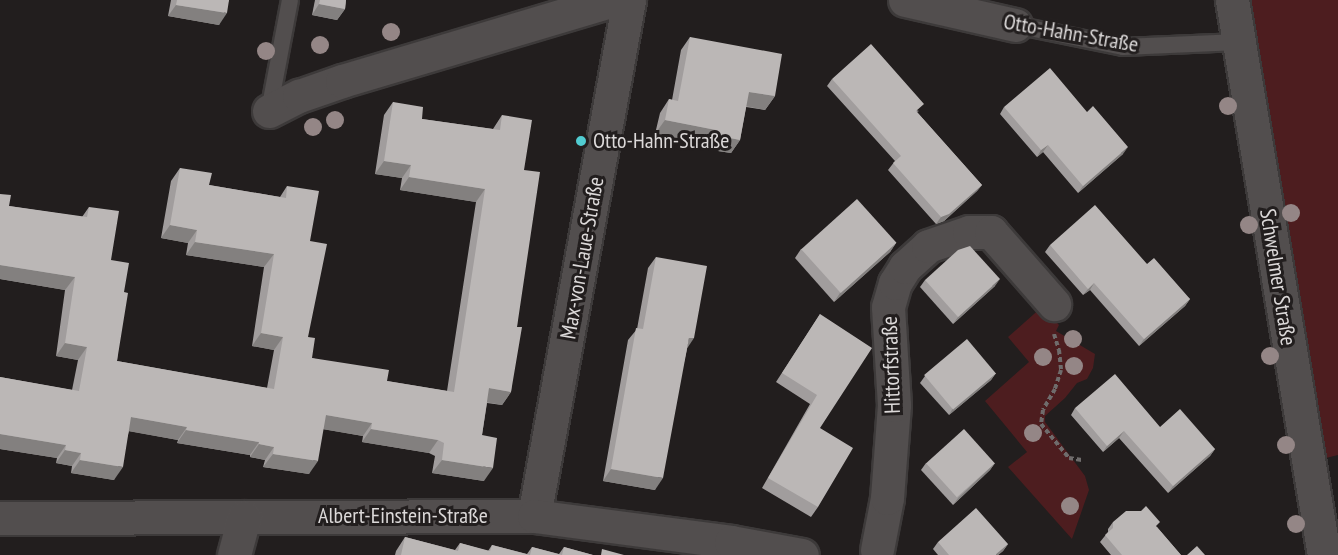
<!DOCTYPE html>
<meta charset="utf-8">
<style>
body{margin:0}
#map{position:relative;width:1338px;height:555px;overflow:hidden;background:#221e1e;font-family:"PT Sans Narrow",sans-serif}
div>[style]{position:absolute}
.green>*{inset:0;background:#4d1d1f}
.path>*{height:4px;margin-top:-2px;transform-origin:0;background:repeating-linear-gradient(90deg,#6f6c6c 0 4.5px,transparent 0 7.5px)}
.roads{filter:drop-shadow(2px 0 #3d3a3a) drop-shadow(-2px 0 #3d3a3a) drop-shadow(0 2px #3d3a3a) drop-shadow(0 -2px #3d3a3a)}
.service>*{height:16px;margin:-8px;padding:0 8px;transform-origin:8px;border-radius:8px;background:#524e4e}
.minor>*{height:33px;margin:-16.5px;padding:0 16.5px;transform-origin:16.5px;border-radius:16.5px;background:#524e4e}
.secondary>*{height:33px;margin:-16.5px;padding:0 16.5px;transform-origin:16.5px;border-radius:16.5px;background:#524e4e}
.trees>*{width:18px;height:18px;margin:-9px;border-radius:50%;background:#948686}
.wall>*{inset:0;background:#a19d9d}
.shaded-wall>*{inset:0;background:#83807f}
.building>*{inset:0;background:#bbb7b6;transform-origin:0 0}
.dots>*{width:16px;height:16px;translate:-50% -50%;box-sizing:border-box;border:3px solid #221e1e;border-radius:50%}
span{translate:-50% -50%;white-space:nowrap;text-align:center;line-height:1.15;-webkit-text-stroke:6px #221e1e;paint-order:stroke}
.street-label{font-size:22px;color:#dcd9d9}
.poi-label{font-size:22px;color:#dcd9d9}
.left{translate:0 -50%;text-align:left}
</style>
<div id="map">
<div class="green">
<div style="clip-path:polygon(1247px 0,1338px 0,1338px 455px,1322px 459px)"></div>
<div style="clip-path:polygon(1043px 306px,1059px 325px,1056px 331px,1095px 354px,1093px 368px,1087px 379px,1077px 383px,1065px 398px,1045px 416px,1045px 422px,1085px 476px,1089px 490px,1072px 539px,1008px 467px,1027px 452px,985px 401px,1029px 362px,1008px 337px)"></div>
</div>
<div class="path">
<div style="left:1054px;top:334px;width:17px;rotate:73deg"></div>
<div style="left:1059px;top:350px;width:20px;rotate:84deg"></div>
<div style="left:1061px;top:370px;width:20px;rotate:108deg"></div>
<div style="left:1055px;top:389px;width:24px;rotate:120deg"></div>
<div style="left:1043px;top:410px;width:14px;rotate:98deg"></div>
<div style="left:1041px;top:424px;width:44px;rotate:50.5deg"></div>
<div style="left:1069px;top:458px;width:13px;rotate:9deg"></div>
</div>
<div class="roads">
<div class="service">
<div style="left:1015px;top:25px;width:110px;rotate:11.5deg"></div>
<div style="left:1123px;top:47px;width:116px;rotate:-2.5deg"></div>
<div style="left:269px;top:111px;width:113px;rotate:-79.3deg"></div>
</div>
<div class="minor">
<div style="left:905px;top:0;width:113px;rotate:12.8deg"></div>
<div style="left:269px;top:111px;width:34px;rotate:-27deg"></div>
<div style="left:299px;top:96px;width:46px;rotate:-19.2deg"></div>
<div style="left:342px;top:81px;width:283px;rotate:-16.6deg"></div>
<div style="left:534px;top:516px;width:525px;rotate:-79.57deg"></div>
<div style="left:0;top:518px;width:534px;rotate:-0.21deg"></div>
<div style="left:534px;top:516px;width:199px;rotate:7.5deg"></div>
<div style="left:731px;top:542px;width:72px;rotate:10.4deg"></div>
<div style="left:877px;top:550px;width:53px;rotate:-79.1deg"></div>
<div style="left:887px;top:498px;width:93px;rotate:-85.7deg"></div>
<div style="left:894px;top:405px;width:98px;rotate:-93.5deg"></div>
<div style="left:888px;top:307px;width:25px;rotate:-74deg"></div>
<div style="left:895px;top:283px;width:19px;rotate:-58deg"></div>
<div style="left:905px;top:267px;width:31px;rotate:-42deg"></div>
<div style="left:928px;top:246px;width:43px;rotate:-18.9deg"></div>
<div style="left:969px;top:232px;width:22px"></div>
<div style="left:991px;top:232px;width:96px;rotate:48.8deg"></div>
<div style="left:234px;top:555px;width:39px;rotate:-75deg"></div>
</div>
<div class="secondary">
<div style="left:1232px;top:0;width:563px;rotate:80.59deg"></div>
</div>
</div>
<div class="trees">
<div style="left:391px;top:32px"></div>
<div style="left:320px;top:45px"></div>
<div style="left:266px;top:51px"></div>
<div style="left:1228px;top:106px"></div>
<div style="left:335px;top:120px"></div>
<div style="left:313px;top:127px"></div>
<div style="left:1291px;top:213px"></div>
<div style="left:1249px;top:225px"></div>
<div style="left:1073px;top:339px"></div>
<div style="left:1270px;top:356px"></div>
<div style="left:1043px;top:357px"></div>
<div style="left:1074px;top:366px"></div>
<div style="left:1033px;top:433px"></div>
<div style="left:1286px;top:445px"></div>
<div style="left:1070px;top:506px"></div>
<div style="left:1296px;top:524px"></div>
</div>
<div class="wall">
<div style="clip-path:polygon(171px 0,229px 0,219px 25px,168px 16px)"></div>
<div style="clip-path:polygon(315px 0,346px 0,345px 9px,337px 20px,312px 15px)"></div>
<div style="clip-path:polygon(690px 37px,775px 96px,765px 110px,746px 107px,740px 140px,731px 153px,705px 149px,706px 143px,655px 134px,660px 113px,669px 99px,672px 100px,681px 50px)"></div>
<div style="clip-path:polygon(832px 79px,919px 111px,917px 112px,982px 185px,977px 191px,944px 221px,936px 224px,888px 170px,895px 161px,827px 86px)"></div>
<div style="clip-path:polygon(393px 102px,422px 119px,493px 129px,502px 115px,524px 170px,517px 327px,511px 392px,502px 405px,487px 403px,482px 435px,484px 481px,432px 473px,435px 456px,429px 453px,362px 442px,363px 436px,323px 429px,309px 474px,263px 467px,265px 460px,250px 457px,250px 455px,177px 443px,178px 440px,129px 431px,114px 480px,71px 473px,72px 466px,56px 463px,57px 458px,0 449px,0 377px,72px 390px,78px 360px,56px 356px,65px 290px,0 279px,0 194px,9px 206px,82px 217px,89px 207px,124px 292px,117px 361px,267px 388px,274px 350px,252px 346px,264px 267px,186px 255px,188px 243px,161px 238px,171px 181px,180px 168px,209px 185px,280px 197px,287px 186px,310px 241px,308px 337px,312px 358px,387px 381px,447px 391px,476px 202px,400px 190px,402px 178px,375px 174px,384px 115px)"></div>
<div style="clip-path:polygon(1004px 107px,1123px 154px,1078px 193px,1043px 152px,1037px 157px,1000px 114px)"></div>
<div style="clip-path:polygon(896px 243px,890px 252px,834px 302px,795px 258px,801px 249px)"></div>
<div style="clip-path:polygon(1050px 245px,1147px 264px,1190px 299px,1185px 306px,1139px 346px,1090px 290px,1083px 295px,1045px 252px)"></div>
<div style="clip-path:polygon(656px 257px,687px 349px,655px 490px,603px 481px,628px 340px,637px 329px,648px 268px)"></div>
<div style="clip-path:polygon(925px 280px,995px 286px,953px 324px,920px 287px)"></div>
<div style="clip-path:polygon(820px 314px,820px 428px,818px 507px,811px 517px,762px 488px,810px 404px,776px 382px)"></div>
<div style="clip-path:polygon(996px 373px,991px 380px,949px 415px,920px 383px,925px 376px)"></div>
<div style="clip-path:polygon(1075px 408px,1160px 427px,1215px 449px,1210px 456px,1168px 493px,1119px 438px,1103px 452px,1071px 415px)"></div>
<div style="clip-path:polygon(926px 463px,995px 463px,990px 470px,953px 505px,921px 470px)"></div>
<div style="clip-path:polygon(1113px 522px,1157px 527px,1181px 555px,1111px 555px,1100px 542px,1108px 532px,1108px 529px)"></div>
<div style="clip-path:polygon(405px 537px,455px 550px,460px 543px,488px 551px,492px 545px,527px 554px,532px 547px,559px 554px,564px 547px,593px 555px,395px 555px,396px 551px)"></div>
<div style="clip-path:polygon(938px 542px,1008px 544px,1003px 551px,998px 555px,938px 555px,933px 549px)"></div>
</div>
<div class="shaded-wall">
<div style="clip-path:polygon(319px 4px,345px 9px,337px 20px,312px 15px)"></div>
<div style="clip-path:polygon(176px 5px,227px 13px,219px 25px,168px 16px)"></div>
<div style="clip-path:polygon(749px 92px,775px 96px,765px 110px,740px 105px)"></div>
<div style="clip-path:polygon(665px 120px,716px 130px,706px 143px,655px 134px)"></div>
<div style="clip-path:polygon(715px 135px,740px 140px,731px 153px,705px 149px)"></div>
<div style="clip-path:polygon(1048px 145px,1043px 152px,1037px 157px,1041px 150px)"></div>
<div style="clip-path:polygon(1128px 147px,1123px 154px,1078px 193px,1083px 186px)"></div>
<div style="clip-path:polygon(384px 161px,411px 165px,402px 178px,375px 174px)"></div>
<div style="clip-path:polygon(409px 177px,485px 189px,476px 202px,400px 190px)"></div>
<div style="clip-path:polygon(982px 185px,977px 191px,944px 221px,936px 224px,941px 217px)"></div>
<div style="clip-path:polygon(170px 225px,197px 230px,188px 243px,161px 238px)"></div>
<div style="clip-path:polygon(195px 242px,274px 254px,264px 267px,186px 255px)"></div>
<div style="clip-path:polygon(896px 243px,890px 252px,834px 302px,840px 293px)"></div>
<div style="clip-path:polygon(0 265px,75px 277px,65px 290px,0 279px)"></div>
<div style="clip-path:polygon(1000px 279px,995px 286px,953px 324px,958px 317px)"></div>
<div style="clip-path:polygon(1094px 283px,1090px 290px,1083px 295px,1088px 289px)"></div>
<div style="clip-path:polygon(1190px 299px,1185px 306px,1139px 346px,1144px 339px)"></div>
<div style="clip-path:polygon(261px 333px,283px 337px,274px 350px,252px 346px)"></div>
<div style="clip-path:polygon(689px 338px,694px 338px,686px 350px)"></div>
<div style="clip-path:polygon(65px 343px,87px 347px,78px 360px,56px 356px)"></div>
<div style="clip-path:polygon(996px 373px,991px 380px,949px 415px,953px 408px)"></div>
<div style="clip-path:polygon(489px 388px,511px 392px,502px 405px,480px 401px)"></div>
<div style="clip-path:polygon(326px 415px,372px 423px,363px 436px,316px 428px)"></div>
<div style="clip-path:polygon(131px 417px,187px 427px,178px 440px,122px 430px)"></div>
<div style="clip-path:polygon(371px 429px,438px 440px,429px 453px,362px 442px)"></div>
<div style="clip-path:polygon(186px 430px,259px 442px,250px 455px,177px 443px)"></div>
<div style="clip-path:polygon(1124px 431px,1119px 438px,1103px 452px,1107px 446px)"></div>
<div style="clip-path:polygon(0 434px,66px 445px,57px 458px,0 449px)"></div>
<div style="clip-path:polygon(259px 444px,274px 447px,265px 460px,250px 457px)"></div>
<div style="clip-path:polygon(1215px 449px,1210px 456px,1168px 493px,1173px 486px)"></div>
<div style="clip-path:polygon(65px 450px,81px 453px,72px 466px,56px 463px)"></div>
<div style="clip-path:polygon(273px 454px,318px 461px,309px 474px,263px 467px)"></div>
<div style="clip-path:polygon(80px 460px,123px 467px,114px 480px,71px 473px)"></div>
<div style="clip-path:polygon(442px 460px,493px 468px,484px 481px,432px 473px)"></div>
<div style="clip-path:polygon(995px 463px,990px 470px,953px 505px,958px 498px)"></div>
<div style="clip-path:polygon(611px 469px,663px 478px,655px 490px,603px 481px)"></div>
<div style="clip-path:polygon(1008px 544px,1003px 551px,998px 555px,995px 555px)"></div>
</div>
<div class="building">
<div style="clip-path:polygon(177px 0,229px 0,227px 13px,176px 5px)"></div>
<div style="clip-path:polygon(320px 0,346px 0,345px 9px,319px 4px)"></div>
<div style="clip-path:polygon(690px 37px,782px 54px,775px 96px,749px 92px,740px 140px,715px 135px,716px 130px,665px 120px,669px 99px,678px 101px)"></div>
<div style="clip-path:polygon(871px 44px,924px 104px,916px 111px,982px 185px,949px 214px,941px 217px,893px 163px,901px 156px,832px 79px)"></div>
<div style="clip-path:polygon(1050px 68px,1087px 112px,1093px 106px,1128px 147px,1083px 186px,1048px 145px,1041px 150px,1004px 107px)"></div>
<div style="clip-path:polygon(393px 102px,423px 107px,422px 119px,500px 130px,502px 115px,532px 120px,524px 170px,540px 172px,517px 327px,522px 327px,511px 392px,489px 388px,482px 435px,497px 438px,493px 468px,442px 460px,444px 443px,438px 440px,371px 429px,372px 423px,326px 415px,318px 461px,273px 454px,274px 447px,259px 444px,259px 442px,186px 430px,187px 427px,131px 417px,123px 467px,80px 460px,81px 453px,65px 450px,66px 445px,0 434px,0 377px,79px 391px,87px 347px,65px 343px,75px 277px,0 265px,0 194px,11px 195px,9px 206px,87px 217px,89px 207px,119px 211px,111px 260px,129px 263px,124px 292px,128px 293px,117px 361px,274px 389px,283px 337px,261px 333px,274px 254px,195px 242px,197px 230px,170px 225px,180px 168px,212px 173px,209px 185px,286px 198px,287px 186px,319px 191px,310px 241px,327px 244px,308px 337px,315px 338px,312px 358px,389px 370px,387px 381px,454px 392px,485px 189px,409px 177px,411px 165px,384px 161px)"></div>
<div style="left:857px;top:199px;width:59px;height:75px;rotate:48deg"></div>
<div style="clip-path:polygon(1095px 205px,1147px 264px,1154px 258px,1190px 299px,1144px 339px,1094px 283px,1088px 289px,1050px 245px)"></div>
<div style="clip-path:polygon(970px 246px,1000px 279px,958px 317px,925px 280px,958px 250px)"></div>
<div style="clip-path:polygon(656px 257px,707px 266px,694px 338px,689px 338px,663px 478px,611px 469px,636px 328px,643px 329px)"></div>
<div style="clip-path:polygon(820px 314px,872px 348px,820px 428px,853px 448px,818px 507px,768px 478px,817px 395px,782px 373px)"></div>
<div style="left:967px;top:339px;width:45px;height:56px;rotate:50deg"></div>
<div style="clip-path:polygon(1115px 374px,1160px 427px,1180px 409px,1215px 449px,1173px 486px,1124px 431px,1107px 446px,1075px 408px)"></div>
<div style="left:964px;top:429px;width:46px;height:51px;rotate:48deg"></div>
<div style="clip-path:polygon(1146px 506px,1160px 522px,1156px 526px,1181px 555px,1122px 555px,1105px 535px,1113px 528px,1113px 522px,1126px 511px,1141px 511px)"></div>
<div style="clip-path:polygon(976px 508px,1008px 544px,996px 554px,996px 555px,949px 555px,938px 542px)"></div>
<div style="clip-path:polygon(405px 537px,458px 551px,460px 543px,490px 551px,492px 545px,530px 555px,532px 547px,562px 555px,564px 547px,593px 555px,401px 555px)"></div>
<div style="clip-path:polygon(1197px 546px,1205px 555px,1187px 555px)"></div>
<div style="clip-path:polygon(602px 549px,624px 555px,601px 555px)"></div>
</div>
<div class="dots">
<div style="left:581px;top:141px;background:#51ccd1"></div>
</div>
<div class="street-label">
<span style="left:1071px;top:33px;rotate:10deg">Otto-Hahn-Straße</span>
<span style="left:582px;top:258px;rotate:-80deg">Max-von-Laue-Straße</span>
<span style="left:1278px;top:277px;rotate:81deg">Schwelmer Straße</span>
<span style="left:891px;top:365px;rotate:-92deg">Hittorfstraße</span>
<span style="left:403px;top:516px">Albert-Einstein-Straße</span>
</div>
<div class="poi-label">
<span class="left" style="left:593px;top:141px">Otto-Hahn-Straße</span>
</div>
</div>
